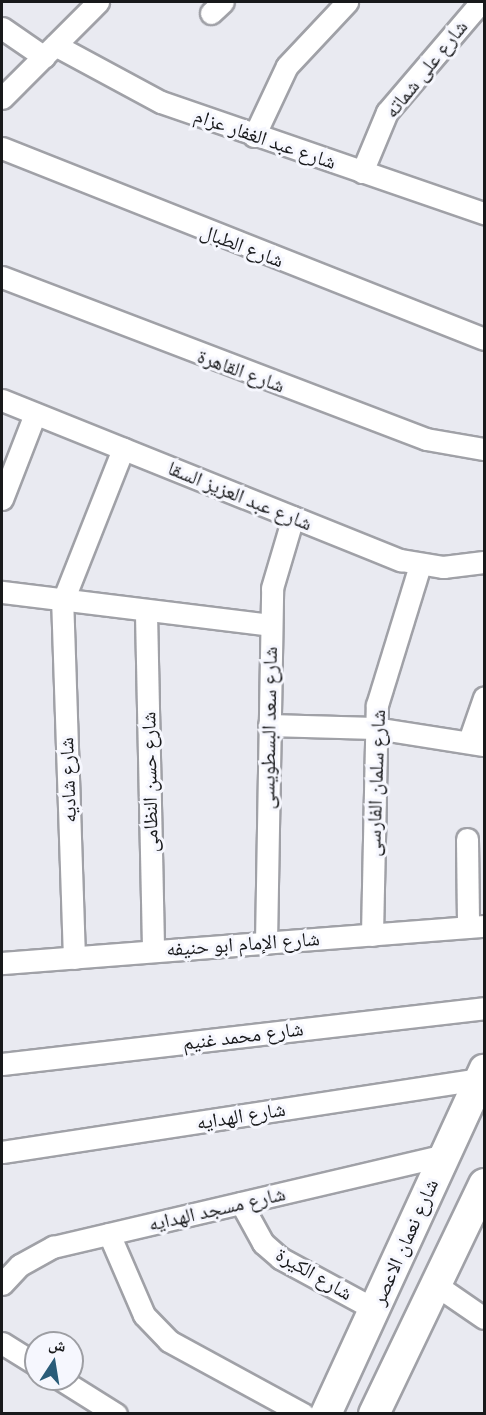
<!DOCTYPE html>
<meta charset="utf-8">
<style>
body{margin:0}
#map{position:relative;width:486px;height:1415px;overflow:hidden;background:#e9eaf1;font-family:"Public Sans","Noto Naskh Arabic",sans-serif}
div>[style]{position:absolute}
.roads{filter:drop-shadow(2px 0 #a0a1a7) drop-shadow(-2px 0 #a0a1a7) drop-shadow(0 2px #a0a1a7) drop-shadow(0 -2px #a0a1a7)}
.minor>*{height:21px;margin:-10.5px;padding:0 10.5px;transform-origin:10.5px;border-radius:10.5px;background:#fff}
.secondary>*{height:30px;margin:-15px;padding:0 15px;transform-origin:15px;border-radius:15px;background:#fff}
span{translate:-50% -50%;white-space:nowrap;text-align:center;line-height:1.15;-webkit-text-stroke:6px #f6f7fe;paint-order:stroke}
.street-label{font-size:20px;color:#18191b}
.frame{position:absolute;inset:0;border:3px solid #18191b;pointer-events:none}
.north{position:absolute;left:24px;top:1331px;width:60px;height:60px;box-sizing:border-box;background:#f6f7fe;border:2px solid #9d9ea3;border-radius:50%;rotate:12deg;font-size:16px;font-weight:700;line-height:24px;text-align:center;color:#18191b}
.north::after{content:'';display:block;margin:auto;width:21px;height:27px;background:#2a5c79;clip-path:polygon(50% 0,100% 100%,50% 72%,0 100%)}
</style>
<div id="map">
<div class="roads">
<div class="minor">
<div style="left:211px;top:13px;width:16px;rotate:-43deg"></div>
<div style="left:2px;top:28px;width:51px;rotate:34.6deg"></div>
<div style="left:55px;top:45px;width:120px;rotate:28.3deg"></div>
<div style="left:161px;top:102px;width:342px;rotate:19deg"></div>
<div style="left:2px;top:98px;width:136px;rotate:-45deg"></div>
<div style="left:254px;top:136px;width:77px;rotate:-64.8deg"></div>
<div style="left:287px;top:66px;width:88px;rotate:-46.8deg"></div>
<div style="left:2px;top:148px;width:518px;rotate:21.62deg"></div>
<div style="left:362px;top:172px;width:65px;rotate:-67.4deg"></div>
<div style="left:387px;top:112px;width:145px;rotate:-49.5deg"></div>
<div style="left:2px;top:277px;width:454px;rotate:20.9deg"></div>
<div style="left:426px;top:439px;width:59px;rotate:9.8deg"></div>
<div style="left:2px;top:400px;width:430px;rotate:21.9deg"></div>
<div style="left:401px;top:560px;width:43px;rotate:9.5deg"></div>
<div style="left:443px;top:567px;width:41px;rotate:-7deg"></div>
<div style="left:2px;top:499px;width:91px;rotate:-68.8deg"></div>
<div style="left:2px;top:592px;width:270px;rotate:7deg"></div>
<div style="left:146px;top:613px;width:338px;rotate:88.8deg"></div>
<div style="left:269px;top:725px;width:106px;rotate:1.6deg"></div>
<div style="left:375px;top:728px;width:110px;rotate:8.9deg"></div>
<div style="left:469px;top:741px;width:46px;rotate:-70.8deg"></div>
<div style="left:467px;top:839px;width:88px;rotate:89.3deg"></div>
<div style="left:372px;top:935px;width:230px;rotate:-88.8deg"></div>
<div style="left:377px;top:705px;width:146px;rotate:-72.9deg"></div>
<div style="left:266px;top:943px;width:355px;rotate:-89deg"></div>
<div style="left:272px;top:588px;width:74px;rotate:-73.5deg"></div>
<div style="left:74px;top:958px;width:355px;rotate:-91.9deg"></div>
<div style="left:62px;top:603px;width:166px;rotate:-68.4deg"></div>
<div style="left:2px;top:963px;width:483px;rotate:-4.4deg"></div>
<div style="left:2px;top:1064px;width:485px;rotate:-6.6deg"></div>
<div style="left:2px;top:1152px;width:484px;rotate:-8.7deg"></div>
<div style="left:241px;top:1203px;width:46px;rotate:61.2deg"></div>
<div style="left:263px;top:1243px;width:23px;rotate:41deg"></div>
<div style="left:280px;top:1258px;width:107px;rotate:28.5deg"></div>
<div style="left:109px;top:1234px;width:88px;rotate:66.6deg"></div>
<div style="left:144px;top:1315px;width:36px;rotate:46deg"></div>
<div style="left:169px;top:1341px;width:153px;rotate:28.6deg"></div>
<div style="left:2px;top:1284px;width:26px;rotate:-47deg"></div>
<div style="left:20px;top:1265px;width:38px;rotate:-29deg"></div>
<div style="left:53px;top:1247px;width:402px;rotate:-13.2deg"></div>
<div style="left:436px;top:1285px;width:58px;rotate:34.5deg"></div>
<div style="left:2px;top:1343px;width:40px;rotate:32deg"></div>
<div style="left:60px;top:1379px;width:66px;rotate:32deg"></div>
</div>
<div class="secondary">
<div style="left:326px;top:1414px;width:379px;rotate:-65.3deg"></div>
<div style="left:374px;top:1414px;width:255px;rotate:-64.4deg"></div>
</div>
</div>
<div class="street-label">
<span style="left:426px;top:69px;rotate:-51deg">شارع على شماته</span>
<span style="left:265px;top:139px;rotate:19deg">شارع عبد الغفار عزام</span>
<span style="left:242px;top:246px;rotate:21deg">شارع الطبال</span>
<span style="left:241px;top:371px;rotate:20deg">شارع القاهرة</span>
<span style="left:240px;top:496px;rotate:22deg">شارع عبد العزيز السقا</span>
<span style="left:269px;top:728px;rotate:-89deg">شارع سعد البسطويسى</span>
<span style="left:68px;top:780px;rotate:-92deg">شارع شاديه</span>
<span style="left:150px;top:782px;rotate:-91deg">شارع حسن النظامى</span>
<span style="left:376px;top:783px;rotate:-88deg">شارع سلمان الفارسى</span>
<span style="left:243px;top:944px;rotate:-4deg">شارع الإمام ابو حنيفه</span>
<span style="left:243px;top:1036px;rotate:-7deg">شارع محمد غنيم</span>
<span style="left:241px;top:1116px;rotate:-9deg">شارع الهدايه</span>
<span style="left:217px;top:1209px;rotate:-13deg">شارع مسجد الهدايه</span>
<span style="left:405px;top:1242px;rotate:-66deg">شارع نعمان الاعصر</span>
<span style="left:314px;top:1274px;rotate:30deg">شارع الكيرة</span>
</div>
<div class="frame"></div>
<div class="north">ش</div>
</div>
